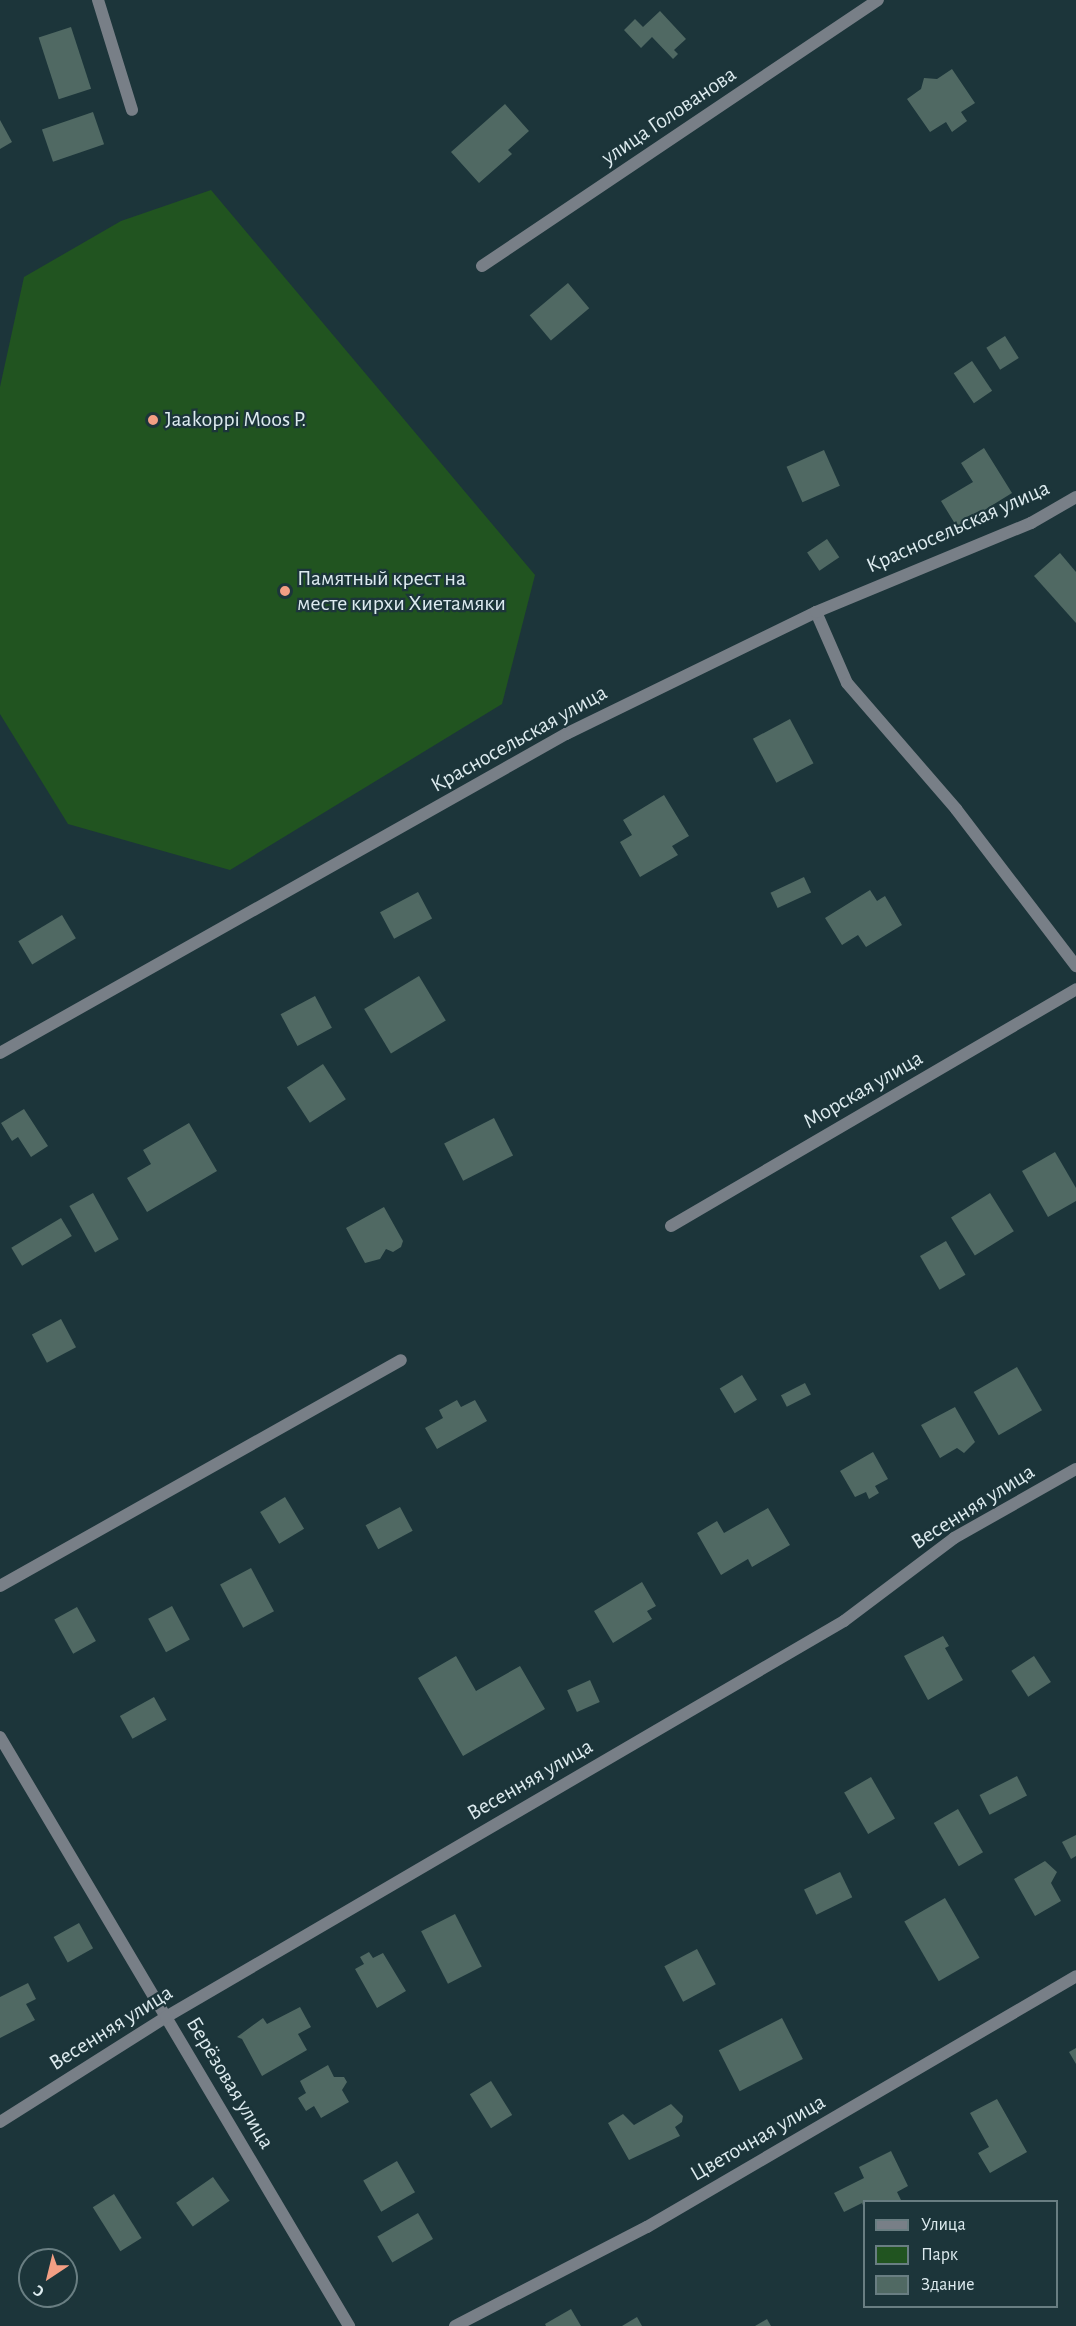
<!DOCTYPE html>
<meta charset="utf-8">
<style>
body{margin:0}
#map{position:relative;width:1076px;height:2326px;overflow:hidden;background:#1c353a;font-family:"Alegreya Sans",sans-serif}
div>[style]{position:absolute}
.green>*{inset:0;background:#215420}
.building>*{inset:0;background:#506963;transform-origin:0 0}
.street>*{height:12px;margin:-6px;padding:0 6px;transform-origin:6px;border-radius:6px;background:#787f87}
.dots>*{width:16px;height:16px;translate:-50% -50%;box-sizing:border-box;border:3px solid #1c353a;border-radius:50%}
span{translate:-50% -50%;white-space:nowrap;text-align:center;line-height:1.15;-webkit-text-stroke:4.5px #1c353a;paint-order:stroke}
.street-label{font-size:22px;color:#ddebef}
.poi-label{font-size:22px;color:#ddebef}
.left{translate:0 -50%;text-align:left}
.legend{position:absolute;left:863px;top:2200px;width:195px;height:108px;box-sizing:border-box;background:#1c353a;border:2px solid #697e82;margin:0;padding:8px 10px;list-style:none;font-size:18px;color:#ddebef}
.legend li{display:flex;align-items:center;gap:12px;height:30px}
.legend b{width:30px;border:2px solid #697e82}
.north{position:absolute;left:18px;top:2248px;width:60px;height:60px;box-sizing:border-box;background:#1c353a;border:2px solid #697e82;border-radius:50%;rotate:215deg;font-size:16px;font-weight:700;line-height:24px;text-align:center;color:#ddebef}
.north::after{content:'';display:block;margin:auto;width:21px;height:27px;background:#f39f84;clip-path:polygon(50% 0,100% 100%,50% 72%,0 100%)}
</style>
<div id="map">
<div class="green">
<div style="clip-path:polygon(211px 190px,535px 575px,502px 704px,230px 870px,68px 824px,0 714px,0 387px,24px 277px,121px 221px)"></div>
</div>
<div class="building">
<div style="clip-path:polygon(660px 11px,686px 39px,674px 50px,678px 54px,673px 59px,652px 37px,641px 48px,624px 30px,635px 19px,643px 27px)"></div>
<div style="left:71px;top:27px;width:65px;height:34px;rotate:72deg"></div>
<div style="clip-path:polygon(952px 69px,975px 103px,961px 112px,967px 121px,952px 132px,946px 122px,930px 132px,907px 99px,921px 89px,924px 78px,937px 79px)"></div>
<div style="clip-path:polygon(505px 104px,529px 131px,508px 150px,512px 154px,479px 183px,451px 152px)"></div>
<div style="left:93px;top:112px;width:34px;height:54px;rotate:71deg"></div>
<div style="clip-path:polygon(0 120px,12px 142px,0 149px)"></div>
<div style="left:568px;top:283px;width:33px;height:50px;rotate:50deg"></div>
<div style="left:1005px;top:336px;width:26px;height:22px;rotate:58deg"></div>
<div style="left:972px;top:361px;width:36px;height:22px;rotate:56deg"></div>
<div style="clip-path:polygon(984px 448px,1012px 493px,957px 527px,941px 501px,973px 482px,961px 463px)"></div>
<div style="left:824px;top:450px;width:39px;height:41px;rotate:66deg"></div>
<div style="left:827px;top:539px;width:22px;height:24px;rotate:56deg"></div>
<div style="clip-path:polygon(1060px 553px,1076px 572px,1076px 623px,1034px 576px)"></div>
<div style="left:790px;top:719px;width:50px;height:42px;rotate:62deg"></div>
<div style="clip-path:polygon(664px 795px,689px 836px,672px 846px,678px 855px,640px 877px,620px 842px,632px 835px,623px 820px)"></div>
<div style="left:804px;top:877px;width:17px;height:37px;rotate:65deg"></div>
<div style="clip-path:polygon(870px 890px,877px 901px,885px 896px,902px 925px,866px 947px,858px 935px,842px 945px,825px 918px)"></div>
<div style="left:418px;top:892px;width:30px;height:43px;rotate:62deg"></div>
<div style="left:62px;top:915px;width:27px;height:51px;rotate:59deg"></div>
<div style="left:419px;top:976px;width:52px;height:64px;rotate:59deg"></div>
<div style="left:315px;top:996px;width:36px;height:39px;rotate:62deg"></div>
<div style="left:323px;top:1064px;width:42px;height:43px;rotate:57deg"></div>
<div style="clip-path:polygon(24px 1109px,48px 1146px,31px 1157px,18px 1137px,12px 1141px,1px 1123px)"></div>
<div style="left:494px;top:1118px;width:42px;height:56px;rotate:63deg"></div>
<div style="clip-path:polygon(189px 1123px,217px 1171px,147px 1212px,127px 1178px,151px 1164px,143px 1150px)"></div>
<div style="clip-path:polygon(1055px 1152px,1076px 1188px,1076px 1201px,1048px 1217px,1022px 1171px)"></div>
<div style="left:93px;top:1193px;width:53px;height:27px;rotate:61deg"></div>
<div style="left:990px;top:1193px;width:45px;height:46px;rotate:58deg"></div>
<div style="clip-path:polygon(384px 1207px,403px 1241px,401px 1247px,393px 1252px,386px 1249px,380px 1259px,365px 1263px,346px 1228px)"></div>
<div style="left:61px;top:1218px;width:21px;height:58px;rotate:59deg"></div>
<div style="left:946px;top:1241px;width:39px;height:30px;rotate:60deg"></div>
<div style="left:61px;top:1319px;width:32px;height:33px;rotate:62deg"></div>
<div style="left:1017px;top:1367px;width:50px;height:50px;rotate:60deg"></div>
<div style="left:742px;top:1375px;width:29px;height:26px;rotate:59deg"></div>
<div style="left:805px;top:1383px;width:13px;height:27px;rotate:63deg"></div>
<div style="clip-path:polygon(457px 1400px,461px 1407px,475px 1400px,487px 1421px,437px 1449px,425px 1428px,443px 1418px,439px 1410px)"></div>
<div style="clip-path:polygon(955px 1407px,975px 1442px,964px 1453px,957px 1448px,940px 1458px,921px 1425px)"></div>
<div style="clip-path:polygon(873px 1452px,888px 1479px,875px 1486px,879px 1493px,869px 1499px,866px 1492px,855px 1497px,840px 1471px)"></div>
<div style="left:285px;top:1497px;width:37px;height:29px;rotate:59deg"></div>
<div style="left:400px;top:1507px;width:27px;height:39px;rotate:62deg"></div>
<div style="clip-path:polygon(768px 1508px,790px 1545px,752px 1567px,748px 1559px,721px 1575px,697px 1533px,717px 1521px,724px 1533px)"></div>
<div style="left:251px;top:1568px;width:49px;height:35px;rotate:62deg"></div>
<div style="clip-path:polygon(642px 1582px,656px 1606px,647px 1611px,652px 1619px,613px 1643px,594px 1611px)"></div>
<div style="left:172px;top:1606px;width:38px;height:27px;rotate:62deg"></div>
<div style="left:77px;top:1607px;width:39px;height:26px;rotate:61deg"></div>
<div style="clip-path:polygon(943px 1636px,949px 1646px,945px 1648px,963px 1680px,928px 1700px,904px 1656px)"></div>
<div style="clip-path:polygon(456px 1656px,476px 1691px,520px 1666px,545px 1709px,463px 1756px,418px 1678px)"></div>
<div style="left:1034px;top:1656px;width:31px;height:27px;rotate:57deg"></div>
<div style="left:590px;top:1680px;width:24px;height:25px;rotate:66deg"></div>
<div style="left:154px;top:1697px;width:26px;height:39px;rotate:61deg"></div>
<div style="left:1017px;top:1776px;width:22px;height:42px;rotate:63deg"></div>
<div style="left:871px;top:1777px;width:48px;height:31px;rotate:60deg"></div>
<div style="left:958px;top:1809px;width:50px;height:28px;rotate:60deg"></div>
<div style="clip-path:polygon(1076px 1835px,1076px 1856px,1071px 1859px,1062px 1842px)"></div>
<div style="clip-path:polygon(1045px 1861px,1057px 1872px,1051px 1883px,1061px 1901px,1035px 1916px,1014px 1879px)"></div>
<div style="left:840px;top:1872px;width:28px;height:40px;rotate:64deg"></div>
<div style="left:945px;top:1898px;width:69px;height:47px;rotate:60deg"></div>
<div style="left:455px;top:1914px;width:59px;height:38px;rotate:63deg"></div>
<div style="left:79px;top:1923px;width:29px;height:29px;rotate:61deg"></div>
<div style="left:697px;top:1949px;width:40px;height:37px;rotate:62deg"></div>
<div style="clip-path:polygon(369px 1952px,373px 1958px,383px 1953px,406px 1991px,377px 2008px,355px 1969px,364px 1964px,360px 1957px)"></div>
<div style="clip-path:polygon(28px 1983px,36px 1999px,26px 2004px,35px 2020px,0 2038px,0 1997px)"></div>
<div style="clip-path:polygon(300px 2007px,311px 2027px,298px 2034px,307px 2050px,262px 2076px,242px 2039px,237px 2037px,263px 2018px,267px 2024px)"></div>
<div style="left:782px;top:2018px;width:46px;height:71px;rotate:63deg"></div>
<div style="clip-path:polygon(1076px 2048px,1076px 2064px,1069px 2052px)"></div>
<div style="clip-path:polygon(328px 2065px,334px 2077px,344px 2077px,347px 2082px,342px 2090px,349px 2102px,321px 2118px,314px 2106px,306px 2111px,298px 2098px,306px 2093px,300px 2081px)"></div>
<div style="left:491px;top:2081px;width:40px;height:25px;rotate:58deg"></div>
<div style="clip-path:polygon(997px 2099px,1027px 2152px,990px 2173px,978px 2153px,989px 2147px,970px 2113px)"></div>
<div style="clip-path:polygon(671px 2104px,683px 2116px,682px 2122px,675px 2127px,680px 2136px,629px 2160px,608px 2123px,623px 2114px,634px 2125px)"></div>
<div style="clip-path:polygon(891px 2151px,908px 2186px,897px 2192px,902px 2202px,864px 2202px,864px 2208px,862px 2203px,844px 2212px,834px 2193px,864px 2178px,859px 2167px)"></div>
<div style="left:397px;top:2161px;width:36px;height:39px;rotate:60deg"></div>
<div style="left:213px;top:2177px;width:29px;height:45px;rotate:55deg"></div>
<div style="left:114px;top:2194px;width:52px;height:25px;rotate:58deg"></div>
<div style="left:418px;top:2213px;width:30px;height:47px;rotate:60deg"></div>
<div style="clip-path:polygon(571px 2309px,581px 2326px,546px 2326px,545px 2324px)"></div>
<div style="clip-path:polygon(637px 2317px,642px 2326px,622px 2326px)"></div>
<div style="clip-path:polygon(767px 2319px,771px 2326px,755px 2326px)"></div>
</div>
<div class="street">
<div style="left:98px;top:0;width:115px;rotate:72.8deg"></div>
<div style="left:482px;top:266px;width:477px;rotate:-33.9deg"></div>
<div style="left:816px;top:612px;width:77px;rotate:66.4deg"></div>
<div style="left:847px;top:683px;width:167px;rotate:49.1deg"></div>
<div style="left:956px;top:809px;width:198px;rotate:52.6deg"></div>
<div style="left:0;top:1053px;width:650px;rotate:-29.41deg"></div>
<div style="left:566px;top:734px;width:278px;rotate:-26deg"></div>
<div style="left:816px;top:612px;width:233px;rotate:-22.5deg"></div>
<div style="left:1031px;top:523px;width:52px;rotate:-30deg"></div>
<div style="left:671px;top:1226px;width:469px;rotate:-30.3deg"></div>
<div style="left:0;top:1586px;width:460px;rotate:-29.4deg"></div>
<div style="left:0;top:1737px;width:685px;rotate:59.35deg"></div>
<div style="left:0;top:2122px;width:196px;rotate:-32.3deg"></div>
<div style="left:166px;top:2017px;width:785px;rotate:-30.29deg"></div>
<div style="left:844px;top:1621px;width:138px;rotate:-37deg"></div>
<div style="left:954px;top:1538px;width:140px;rotate:-29.5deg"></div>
<div style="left:455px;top:2326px;width:216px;rotate:-27.3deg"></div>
<div style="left:647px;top:2227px;width:497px;rotate:-30.3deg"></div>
</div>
<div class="dots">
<div style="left:153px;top:420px;background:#f39f84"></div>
<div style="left:285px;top:591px;background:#f39f84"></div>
</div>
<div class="street-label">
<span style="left:669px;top:116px;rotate:-34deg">улица Голованова</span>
<span style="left:958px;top:527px;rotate:-24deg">Красносельская улица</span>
<span style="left:519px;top:739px;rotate:-29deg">Красносельская улица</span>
<span style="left:863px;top:1090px;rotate:-30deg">Морская улица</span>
<span style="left:973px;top:1507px;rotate:-32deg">Весенняя улица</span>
<span style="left:530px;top:1780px;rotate:-30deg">Весенняя улица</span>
<span style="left:111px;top:2028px;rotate:-32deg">Весенняя улица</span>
<span style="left:230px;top:2083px;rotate:59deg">Берёзовая улица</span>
<span style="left:758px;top:2138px;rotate:-30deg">Цветочная улица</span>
</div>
<div class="poi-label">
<span class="left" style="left:165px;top:420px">Jaakoppi Moos P.</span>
<span class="left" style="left:297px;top:591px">Памятный крест на<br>месте кирхи Хиетамяки</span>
</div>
<ul class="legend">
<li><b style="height:8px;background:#787f87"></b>Улица</li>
<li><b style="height:16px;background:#215420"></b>Парк</li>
<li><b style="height:16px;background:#506963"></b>Здание</li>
</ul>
<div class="north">С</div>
</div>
